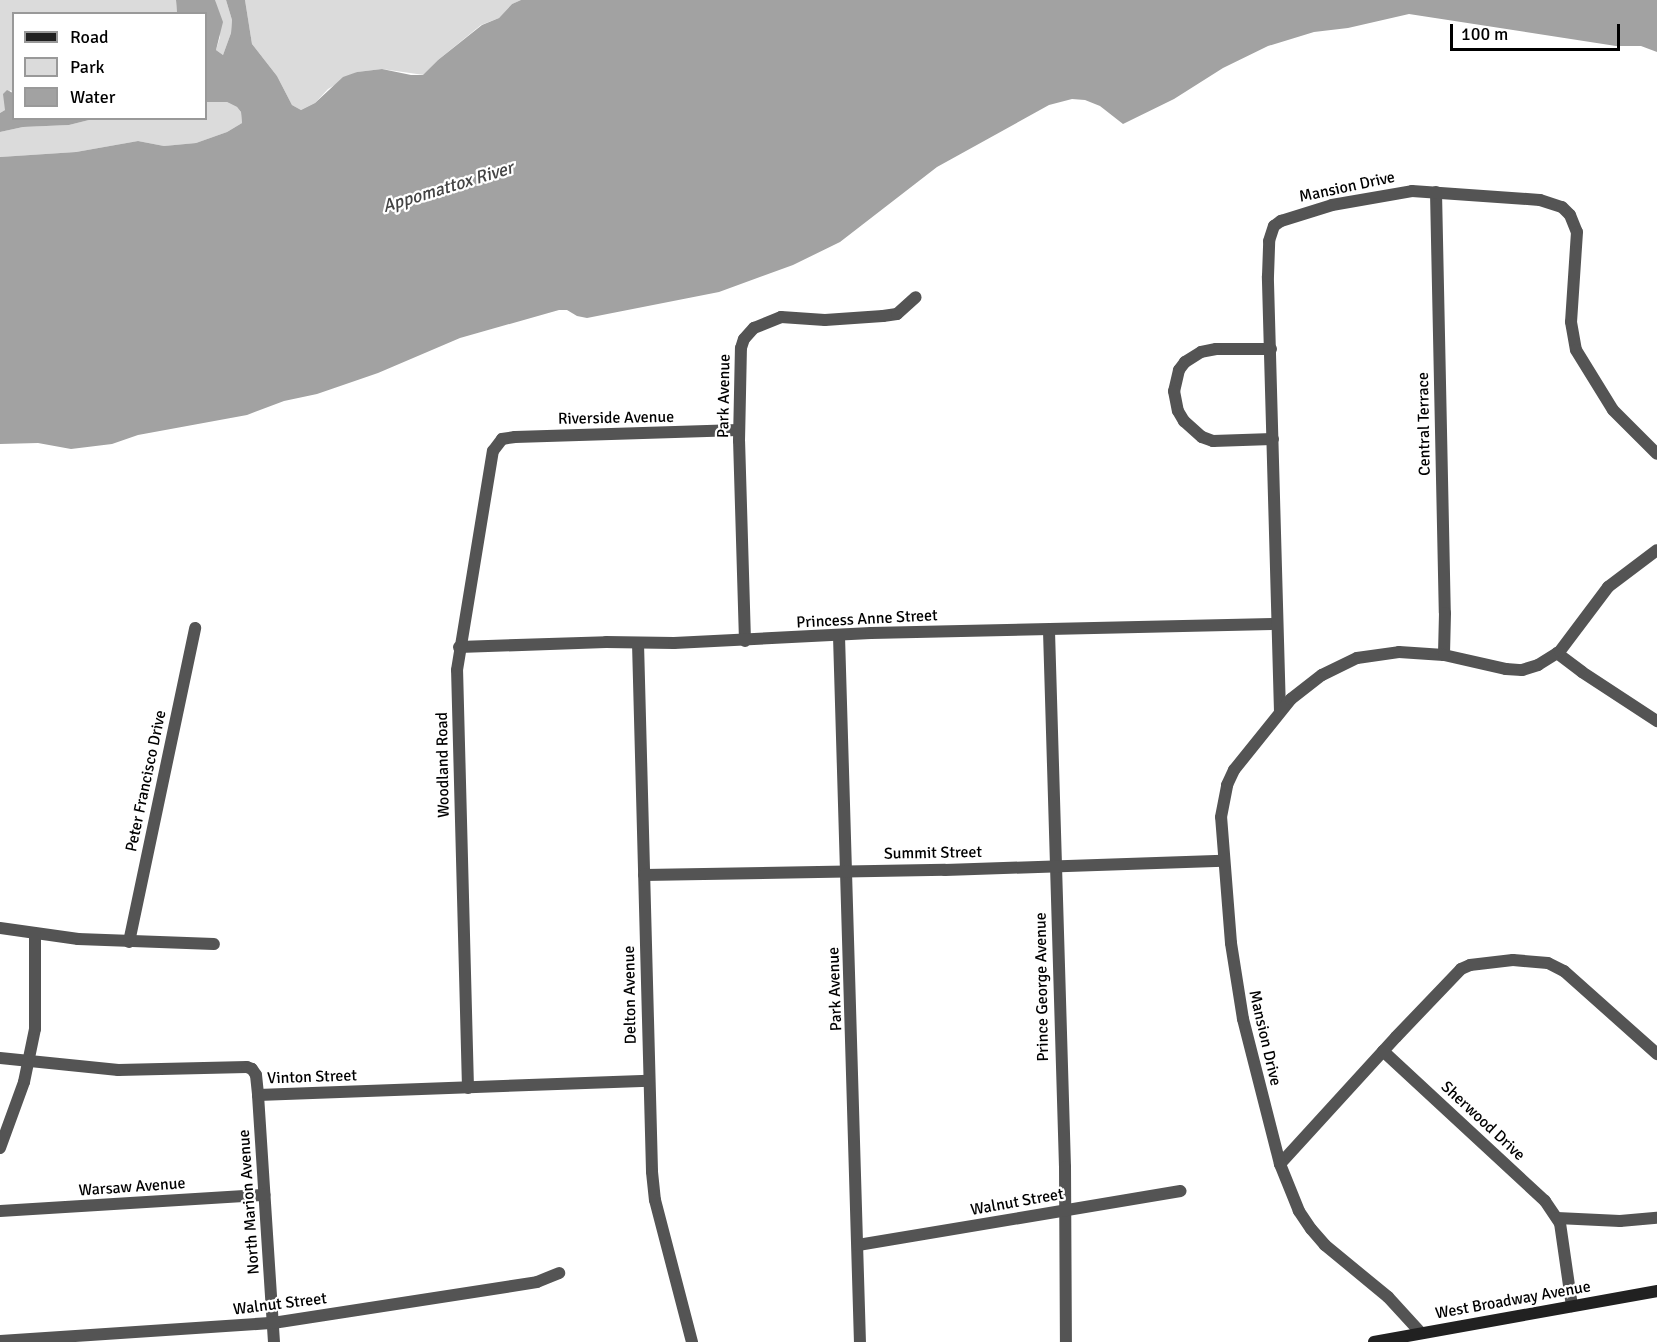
<!DOCTYPE html>
<style>
body{margin:0}
#map{position:relative;width:1657px;height:1342px;overflow:hidden;background:#fff;font-family:Signika,sans-serif}
div>[style]{position:absolute}
.green>*{inset:0;background:#dbdbdb}
.water>*{inset:0;background:#a2a2a2}
.minor>*{height:12px;margin:-6px;padding:0 6px;transform-origin:6px;border-radius:6px;background:#545454}
.secondary>*{height:12px;margin:-6px;padding:0 6px;transform-origin:6px;border-radius:6px;background:#212121}
span{translate:-50% -50%;white-space:nowrap;text-align:center;line-height:1.15;-webkit-text-stroke:4.5px #fff;paint-order:stroke}
.street-label{font-size:16px;color:#000}
.water-label{font-size:18px;color:#434343;font-style:italic}
.legend{position:absolute;left:12px;top:12px;width:195px;height:108px;box-sizing:border-box;background:#fff;border:2px solid #999;margin:0;padding:8px 10px;list-style:none;font-size:18px;color:#000}
.legend li{display:flex;align-items:center;gap:12px;height:30px}
.legend b{width:30px;border:2px solid #999}
.scale{position:absolute;left:1450px;top:24px;width:170px;height:27px;box-sizing:border-box;border:3px solid #000;border-top:0;padding-left:8px;font-size:18px;line-height:21px;white-space:nowrap;color:#000;-webkit-text-stroke:4px #fff;paint-order:stroke}
</style>
<div id="map">
<div class="green">
<div style="clip-path:polygon(0 0,176px 0,177px 13px,14px 14px,13px 93px,10px 90px,5px 110px,0 113px)"></div>
<div style="clip-path:polygon(215px 0,226px 0,232px 20px,231px 33px,223px 55px,216px 50px,220px 37px)"></div>
<div style="clip-path:polygon(245px 0,521px 0,512px 4px,499px 18px,481px 25px,438px 60px,424px 75px,382px 69px,357px 72px,328px 89px,315px 103px,301px 110px,292px 105px,277px 76px,252px 44px)"></div>
<div style="clip-path:polygon(206px 102px,227px 102px,237px 107px,241px 112px,242px 123px,227px 132px,196px 143px,164px 146px,138px 141px,76px 152px,0 157px,0 132px,23px 127px,69px 125px,93px 119px,206px 118px)"></div>
</div>
<div class="water">
<div style="clip-path:polygon(176px 0,215px 0,223px 22px,216px 50px,223px 55px,231px 33px,232px 20px,226px 0,245px 0,252px 44px,277px 76px,292px 105px,301px 110px,315px 103px,343px 77px,357px 72px,382px 69px,411px 75px,423px 75px,438px 60px,482px 25px,499px 18px,512px 4px,521px 0,1657px 0,1657px 52px,1641px 46px,1616px 46px,1409px 14px,1348px 28px,1314px 32px,1268px 46px,1223px 68px,1174px 99px,1123px 124px,1100px 106px,1085px 100px,1072px 99px,1049px 105px,937px 167px,840px 242px,793px 265px,719px 292px,587px 318px,577px 316px,567px 310px,559px 310px,460px 338px,378px 373px,317px 394px,284px 401px,247px 415px,138px 435px,112px 444px,71px 449px,38px 443px,0 444px,0 157px,76px 152px,138px 141px,164px 146px,196px 143px,227px 132px,242px 123px,241px 112px,237px 107px,227px 102px,206px 102px,206px 14px,177px 13px)"></div>
<div style="clip-path:polygon(7px 90px,13px 93px,14px 118px,93px 119px,69px 125px,23px 127px,0 132px,0 113px,5px 110px,3px 94px)"></div>
</div>
<div class="minor">
<div style="left:1436px;top:192px;width:421px;rotate:88.8deg"></div>
<div style="left:1445px;top:613px;width:42px;rotate:91.4deg"></div>
<div style="left:1271px;top:349px;width:55px;rotate:180deg"></div>
<div style="left:1216px;top:349px;width:15px;rotate:169deg"></div>
<div style="left:1201px;top:352px;width:19px;rotate:148deg"></div>
<div style="left:1185px;top:362px;width:10px;rotate:127deg"></div>
<div style="left:1179px;top:370px;width:22px;rotate:103deg"></div>
<div style="left:1174px;top:391px;width:20px;rotate:79deg"></div>
<div style="left:1178px;top:411px;width:12px;rotate:59deg"></div>
<div style="left:1184px;top:421px;width:24px;rotate:42deg"></div>
<div style="left:1202px;top:437px;width:12px;rotate:20deg"></div>
<div style="left:1213px;top:441px;width:60px;rotate:-1.9deg"></div>
<div style="left:1049px;top:631px;width:536px;rotate:88.29deg"></div>
<div style="left:1065px;top:1167px;width:175px;rotate:89.7deg"></div>
<div style="left:839px;top:636px;width:706px;rotate:88.3deg"></div>
<div style="left:745px;top:641px;width:200px;rotate:-91.7deg"></div>
<div style="left:739px;top:441px;width:93px;rotate:-88.8deg"></div>
<div style="left:741px;top:348px;width:9px;rotate:-72deg"></div>
<div style="left:744px;top:339px;width:15px;rotate:-48deg"></div>
<div style="left:754px;top:328px;width:29px;rotate:-22deg"></div>
<div style="left:781px;top:317px;width:44px;rotate:3.9deg"></div>
<div style="left:825px;top:320px;width:58px;rotate:-3.9deg"></div>
<div style="left:883px;top:316px;width:14px;rotate:-8deg"></div>
<div style="left:897px;top:314px;width:25px;rotate:-42deg"></div>
<div style="left:638px;top:643px;width:529px;rotate:88.48deg"></div>
<div style="left:652px;top:1172px;width:28px;rotate:84deg"></div>
<div style="left:655px;top:1200px;width:147px;rotate:75.4deg"></div>
<div style="left:459px;top:647px;width:147px;rotate:-1.9deg"></div>
<div style="left:606px;top:642px;width:68px;rotate:0.8deg"></div>
<div style="left:674px;top:643px;width:197px;rotate:-2.9deg"></div>
<div style="left:871px;top:633px;width:406px;rotate:-1.3deg"></div>
<div style="left:1557px;top:653px;width:31px;rotate:37deg"></div>
<div style="left:1582px;top:672px;width:90px;rotate:33.2deg"></div>
<div style="left:1280px;top:712px;width:436px;rotate:-91.6deg"></div>
<div style="left:1268px;top:276px;width:35px;rotate:-88deg"></div>
<div style="left:1269px;top:241px;width:16px;rotate:-72deg"></div>
<div style="left:1274px;top:226px;width:9px;rotate:-36deg"></div>
<div style="left:1281px;top:221px;width:53px;rotate:-17.4deg"></div>
<div style="left:1332px;top:205px;width:81px;rotate:-9.9deg"></div>
<div style="left:1412px;top:191px;width:128px;rotate:4deg"></div>
<div style="left:1540px;top:200px;width:23px;rotate:18deg"></div>
<div style="left:1562px;top:207px;width:11px;rotate:45deg"></div>
<div style="left:1570px;top:215px;width:18px;rotate:68deg"></div>
<div style="left:1577px;top:232px;width:90px;rotate:93.8deg"></div>
<div style="left:1571px;top:322px;width:28px;rotate:80deg"></div>
<div style="left:1576px;top:350px;width:70px;rotate:58.3deg"></div>
<div style="left:1613px;top:410px;width:62px;rotate:45deg"></div>
<div style="left:644px;top:875px;width:301px;rotate:-1deg"></div>
<div style="left:945px;top:870px;width:278px;rotate:-1.9deg"></div>
<div style="left:0;top:928px;width:79px;rotate:8deg"></div>
<div style="left:78px;top:939px;width:136px;rotate:2.1deg"></div>
<div style="left:129px;top:942px;width:321px;rotate:-78.1deg"></div>
<div style="left:1383px;top:1051px;width:221px;rotate:42.8deg"></div>
<div style="left:1545px;top:1201px;width:27px;rotate:56deg"></div>
<div style="left:1560px;top:1223px;width:84px;rotate:81.8deg"></div>
<div style="left:0;top:1058px;width:119px;rotate:5.8deg"></div>
<div style="left:118px;top:1070px;width:129px;rotate:-1.3deg"></div>
<div style="left:247px;top:1067px;width:5px;rotate:22deg"></div>
<div style="left:252px;top:1069px;width:7px;rotate:56deg"></div>
<div style="left:256px;top:1075px;width:20px;rotate:84deg"></div>
<div style="left:258px;top:1095px;width:248px;rotate:86.3deg"></div>
<div style="left:468px;top:1088px;width:418px;rotate:-91.5deg"></div>
<div style="left:457px;top:670px;width:222px;rotate:-80.7deg"></div>
<div style="left:493px;top:451px;width:15px;rotate:-53deg"></div>
<div style="left:502px;top:439px;width:13px;rotate:-9deg"></div>
<div style="left:515px;top:437px;width:224px;rotate:-1.8deg"></div>
<div style="left:258px;top:1095px;width:391px;rotate:-2.1deg"></div>
<div style="left:0;top:1148px;width:70px;rotate:-70deg"></div>
<div style="left:24px;top:1082px;width:54px;rotate:-78.3deg"></div>
<div style="left:35px;top:1029px;width:95px;rotate:-90deg"></div>
<div style="left:1280px;top:1164px;width:172px;rotate:-47.6deg"></div>
<div style="left:1396px;top:1037px;width:94px;rotate:-46.3deg"></div>
<div style="left:1461px;top:969px;width:10px;rotate:-24deg"></div>
<div style="left:1470px;top:965px;width:43px;rotate:-6.6deg"></div>
<div style="left:1513px;top:960px;width:35px;rotate:5deg"></div>
<div style="left:1548px;top:963px;width:18px;rotate:27deg"></div>
<div style="left:1564px;top:971px;width:125px;rotate:41.7deg"></div>
<div style="left:0;top:1211px;width:265px;rotate:-3.5deg"></div>
<div style="left:1557px;top:1218px;width:63px;rotate:2.7deg"></div>
<div style="left:1620px;top:1221px;width:37px;rotate:-5deg"></div>
<div style="left:858px;top:1245px;width:327px;rotate:-9.5deg"></div>
<div style="left:1421px;top:1333px;width:49px;rotate:-132.5deg"></div>
<div style="left:1388px;top:1297px;width:82px;rotate:-140.5deg"></div>
<div style="left:1325px;top:1245px;width:21px;rotate:-131deg"></div>
<div style="left:1311px;top:1229px;width:22px;rotate:-124deg"></div>
<div style="left:1299px;top:1211px;width:51px;rotate:-112deg"></div>
<div style="left:1280px;top:1164px;width:150px;rotate:-104.3deg"></div>
<div style="left:1243px;top:1019px;width:77px;rotate:-99deg"></div>
<div style="left:1231px;top:943px;width:126px;rotate:-94.5deg"></div>
<div style="left:1221px;top:817px;width:33px;rotate:-79deg"></div>
<div style="left:1227px;top:785px;width:17px;rotate:-65deg"></div>
<div style="left:1234px;top:770px;width:91px;rotate:-51.2deg"></div>
<div style="left:1291px;top:699px;width:39px;rotate:-38deg"></div>
<div style="left:1322px;top:675px;width:39px;rotate:-26deg"></div>
<div style="left:1357px;top:658px;width:42px;rotate:-8.1deg"></div>
<div style="left:1399px;top:652px;width:45px;rotate:3.8deg"></div>
<div style="left:1444px;top:655px;width:64px;rotate:12.7deg"></div>
<div style="left:1506px;top:669px;width:16px;rotate:4deg"></div>
<div style="left:1522px;top:670px;width:17px;rotate:-17deg"></div>
<div style="left:1538px;top:665px;width:26px;rotate:-32deg"></div>
<div style="left:1560px;top:651px;width:80px;rotate:-53.1deg"></div>
<div style="left:1608px;top:587px;width:61px;rotate:-37.1deg"></div>
<div style="left:0;top:1341px;width:274px;rotate:-3.8deg"></div>
<div style="left:273px;top:1323px;width:267px;rotate:-8.8deg"></div>
<div style="left:537px;top:1282px;width:24px;rotate:-22deg"></div>
</div>
<div class="secondary">
<div style="left:1374px;top:1342px;width:288px;rotate:-10.2deg"></div>
</div>
<div class="street-label">
<span style="left:1347px;top:187px;rotate:-12deg">Mansion Drive</span>
<span style="left:724px;top:396px;rotate:-89deg">Park Avenue</span>
<span style="left:616px;top:418px;rotate:-1deg">Riverside Avenue</span>
<span style="left:1424px;top:424px;rotate:-91deg">Central Terrace</span>
<span style="left:867px;top:619px;rotate:-3deg">Princess Anne Street</span>
<span style="left:443px;top:765px;rotate:-91deg">Woodland Road</span>
<span style="left:146px;top:781px;rotate:-78deg">Peter Francisco Drive</span>
<span style="left:933px;top:853px;rotate:-1deg">Summit Street</span>
<span style="left:1042px;top:987px;rotate:-91deg">Prince George Avenue</span>
<span style="left:835px;top:989px;rotate:-92deg">Park Avenue</span>
<span style="left:630px;top:995px;rotate:-91deg">Delton Avenue</span>
<span style="left:1265px;top:1038px;rotate:77deg">Mansion Drive</span>
<span style="left:312px;top:1077px;rotate:-2deg">Vinton Street</span>
<span style="left:1483px;top:1121px;rotate:43deg">Sherwood Drive</span>
<span style="left:132px;top:1187px;rotate:-4deg">Warsaw Avenue</span>
<span style="left:249px;top:1202px;rotate:-94deg">North Marion Avenue</span>
<span style="left:1017px;top:1202px;rotate:-10deg">Walnut Street</span>
<span style="left:1513px;top:1300px;rotate:-10deg">West Broadway Avenue</span>
<span style="left:280px;top:1304px;rotate:-7deg">Walnut Street</span>
</div>
<div class="water-label">
<span style="left:448px;top:187px;rotate:-17deg">Appomattox River</span>
</div>
<ul class="legend">
<li><b style="height:8px;background:#212121"></b>Road</li>
<li><b style="height:16px;background:#dbdbdb"></b>Park</li>
<li><b style="height:16px;background:#a2a2a2"></b>Water</li>
</ul>
<div class="scale">100 m</div>
</div>
